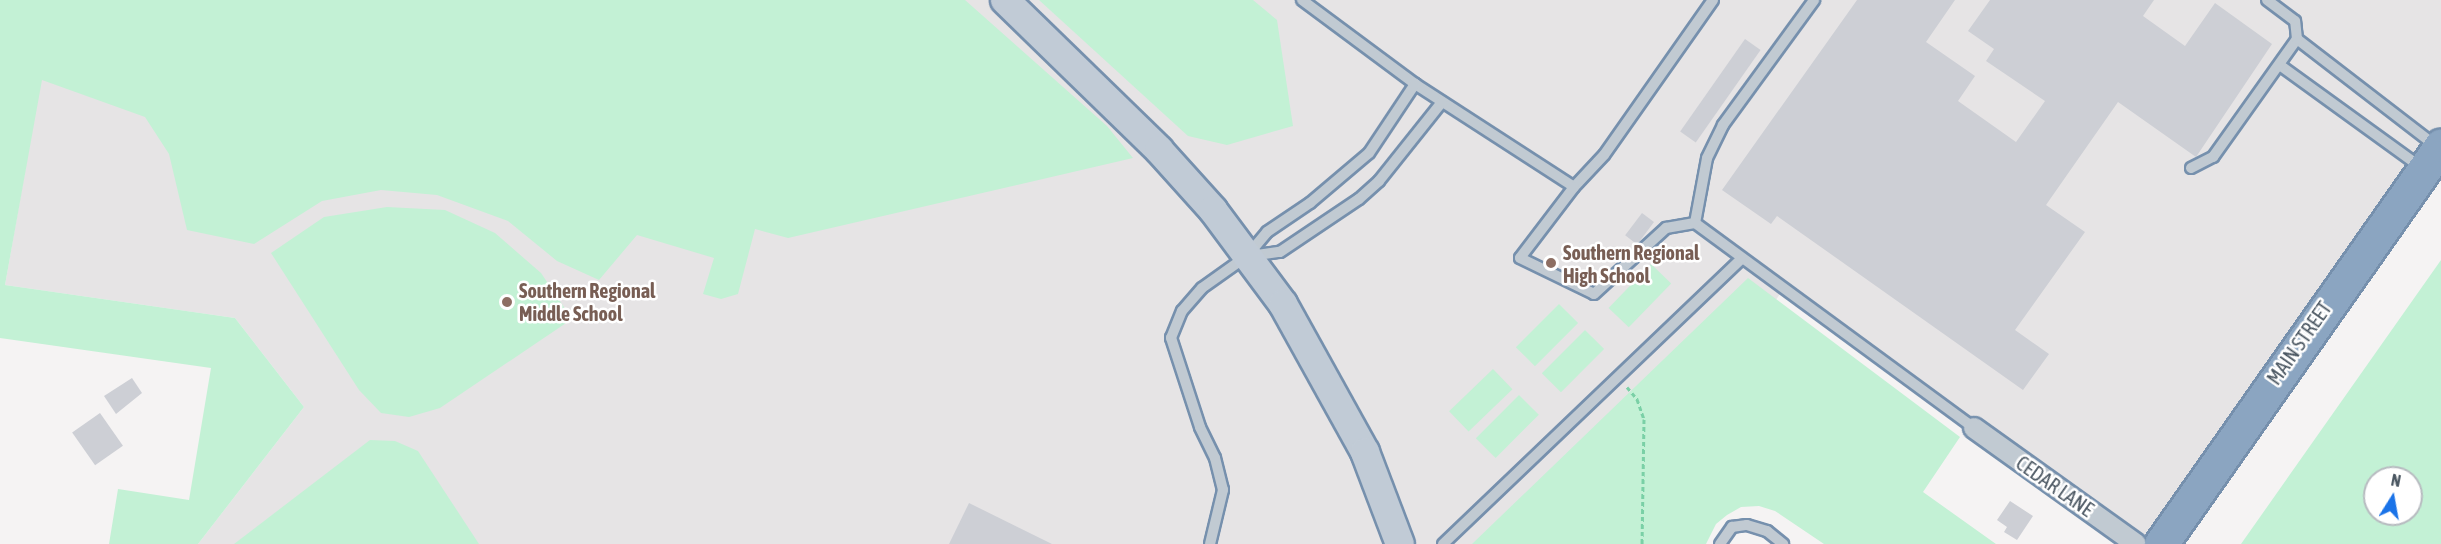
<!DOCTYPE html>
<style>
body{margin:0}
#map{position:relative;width:2441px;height:544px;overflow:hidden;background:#f5f3f3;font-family:"Asap Condensed",sans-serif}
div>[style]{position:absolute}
.education>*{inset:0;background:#e6e4e5}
.green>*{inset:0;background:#c3f1d5;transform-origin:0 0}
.building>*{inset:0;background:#cdcfd5;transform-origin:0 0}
.path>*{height:3px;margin-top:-1.5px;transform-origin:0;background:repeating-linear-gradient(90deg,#7ad0a6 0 4.5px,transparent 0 7.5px)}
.roads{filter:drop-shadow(2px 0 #7690ad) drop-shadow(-2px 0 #7690ad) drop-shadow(0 2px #7690ad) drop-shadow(0 -2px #7690ad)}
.lane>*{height:10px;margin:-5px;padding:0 5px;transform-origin:5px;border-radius:5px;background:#c1cad2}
.street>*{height:20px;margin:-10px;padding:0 10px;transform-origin:10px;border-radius:10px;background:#c1cad2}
.secondary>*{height:28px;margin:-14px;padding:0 14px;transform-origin:14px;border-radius:14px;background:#c1cbd6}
.highway>*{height:33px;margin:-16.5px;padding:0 16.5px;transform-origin:16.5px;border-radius:16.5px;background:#8ba5c1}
.dots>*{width:16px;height:16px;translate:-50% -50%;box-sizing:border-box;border:3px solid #fff;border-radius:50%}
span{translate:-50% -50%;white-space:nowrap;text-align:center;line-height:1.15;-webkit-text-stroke:5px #fff;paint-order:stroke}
.education-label{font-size:20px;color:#785e54;font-weight:700}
.left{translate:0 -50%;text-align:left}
.street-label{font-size:20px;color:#4a5661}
.north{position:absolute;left:2363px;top:466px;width:60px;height:60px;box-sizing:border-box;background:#fff;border:2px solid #b7bbc0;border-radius:50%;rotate:11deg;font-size:16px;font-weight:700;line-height:24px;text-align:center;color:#4a5661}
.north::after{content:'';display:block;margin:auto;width:21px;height:27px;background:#1a73e8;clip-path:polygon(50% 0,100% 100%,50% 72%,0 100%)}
</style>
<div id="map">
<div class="education">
<div style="clip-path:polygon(0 0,2441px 0,2441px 145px,2161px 544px,2136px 544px,1782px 291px,1606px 544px,198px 544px,304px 407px,235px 318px,5px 285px,41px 80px)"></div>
</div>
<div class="green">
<div style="clip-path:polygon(0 0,965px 0,1107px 126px,1133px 158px,788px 238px,755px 229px,738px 294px,721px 299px,703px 294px,714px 258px,637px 235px,599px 280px,557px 261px,508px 221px,437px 195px,381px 190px,322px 201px,254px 244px,187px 230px,169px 154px,145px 117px,42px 80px,5px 285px,235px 318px,304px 407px,198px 544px,109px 544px,118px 489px,189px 500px,211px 368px,0 338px)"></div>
<div style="clip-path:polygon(1039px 0,1253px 0,1277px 20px,1293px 126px,1227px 145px,1188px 136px)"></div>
<div style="clip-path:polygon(387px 207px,445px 210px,495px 233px,541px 273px,572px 319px,440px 408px,409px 417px,381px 413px,359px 390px,271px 253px,324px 217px)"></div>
<div style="clip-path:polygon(evenodd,2441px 260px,2441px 544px,2241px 544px,2441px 260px,2375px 478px,2411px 478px,2411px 514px,2375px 514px,2375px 478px)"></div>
<div style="left:1651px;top:264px;width:28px;height:61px;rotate:44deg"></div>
<div style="clip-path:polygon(1748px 278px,1960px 437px,1923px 492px,1996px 544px,1824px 544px,1775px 511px,1759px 506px,1741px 507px,1727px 515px,1716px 524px,1706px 544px,1472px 544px)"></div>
<div style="left:1559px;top:304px;width:27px;height:61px;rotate:45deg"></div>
<div style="left:1585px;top:330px;width:27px;height:61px;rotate:45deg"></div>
<div style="left:1493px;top:369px;width:28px;height:61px;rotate:46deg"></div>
<div style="left:1519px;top:395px;width:28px;height:61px;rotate:45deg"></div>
<div style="clip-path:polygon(370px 440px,395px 441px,418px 451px,479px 544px,234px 544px)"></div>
</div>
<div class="building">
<div style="clip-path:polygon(1857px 0,1955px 0,1926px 42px,1975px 76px,1958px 101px,2016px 142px,2045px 101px,1986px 61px,1994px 49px,1968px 31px,1990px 0,2154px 0,2143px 16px,2185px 46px,2215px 3px,2272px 44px,2196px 157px,2118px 102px,2046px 205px,2085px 232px,2015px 330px,2049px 354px,2023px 390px,1777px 216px,1771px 224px,1722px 190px)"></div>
<div style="left:1745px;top:39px;width:19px;height:113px;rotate:35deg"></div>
<div style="left:1642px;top:213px;width:15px;height:28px;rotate:37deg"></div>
<div style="clip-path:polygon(132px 378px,142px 393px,116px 414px,104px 396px)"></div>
<div style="left:100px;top:413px;width:40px;height:34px;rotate:55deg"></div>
<div style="clip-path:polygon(2010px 501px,2033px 516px,2017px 540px,2004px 532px,2007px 527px,1997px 520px)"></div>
<div style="clip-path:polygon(969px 503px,1052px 544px,949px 544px)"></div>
</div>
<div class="path">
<div style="left:1627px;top:387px;width:16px;rotate:50deg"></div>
<div style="left:1637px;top:399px;width:21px;rotate:71deg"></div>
<div style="left:1644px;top:419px;width:125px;rotate:90.9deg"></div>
</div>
<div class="roads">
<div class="lane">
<div style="left:1302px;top:0;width:141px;rotate:36.6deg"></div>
<div style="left:1415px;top:84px;width:189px;rotate:32.9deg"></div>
<div style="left:1713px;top:0;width:189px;rotate:125.1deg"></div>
<div style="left:1604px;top:155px;width:44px;rotate:133.2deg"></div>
<div style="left:1574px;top:187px;width:89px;rotate:127.3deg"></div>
<div style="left:1520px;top:258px;width:82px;rotate:25.9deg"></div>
<div style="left:1594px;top:294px;width:98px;rotate:-42.5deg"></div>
<div style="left:1666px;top:228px;width:29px;rotate:-10deg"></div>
<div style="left:1695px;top:223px;width:346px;rotate:36.3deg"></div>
<div style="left:2297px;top:39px;width:175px;rotate:37.6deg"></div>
<div style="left:2281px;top:66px;width:174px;rotate:35.9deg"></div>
<div style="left:2191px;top:168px;width:25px;rotate:-27deg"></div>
<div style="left:2213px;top:157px;width:145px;rotate:-54.6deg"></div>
<div style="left:2297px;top:39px;width:18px;rotate:-96deg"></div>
<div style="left:2295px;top:21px;width:35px;rotate:-143deg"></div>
<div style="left:1695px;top:223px;width:66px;rotate:-79.5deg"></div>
<div style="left:1707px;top:158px;width:37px;rotate:-64deg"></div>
<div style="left:1723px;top:125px;width:155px;rotate:-53.9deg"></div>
<div style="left:1250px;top:256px;width:30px;rotate:-8deg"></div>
<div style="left:1280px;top:252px;width:95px;rotate:-33.9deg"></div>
<div style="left:1359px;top:199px;width:27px;rotate:-42deg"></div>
<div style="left:1379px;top:181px;width:101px;rotate:-51.4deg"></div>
<div style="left:1210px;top:544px;width:56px;rotate:-76.5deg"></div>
<div style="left:1223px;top:490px;width:33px;rotate:-104deg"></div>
<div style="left:1215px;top:458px;width:34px;rotate:-116deg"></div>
<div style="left:1200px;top:427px;width:94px;rotate:-108deg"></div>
<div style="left:1171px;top:338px;width:29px;rotate:-68deg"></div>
<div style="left:1182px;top:311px;width:30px;rotate:-49deg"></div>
<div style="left:1202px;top:288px;width:55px;rotate:-35.4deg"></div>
<div style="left:1247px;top:256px;width:31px;rotate:-50deg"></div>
<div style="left:1267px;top:232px;width:52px;rotate:-34deg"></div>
<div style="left:1310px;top:203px;width:77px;rotate:-40.3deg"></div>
<div style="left:1369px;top:153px;width:83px;rotate:-56.3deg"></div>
<div style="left:1443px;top:544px;width:412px;rotate:-43.7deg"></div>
<div style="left:1720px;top:544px;width:21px;rotate:-55deg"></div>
<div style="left:1732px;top:527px;width:15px;rotate:-8deg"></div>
<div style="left:1747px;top:525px;width:21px;rotate:17deg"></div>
<div style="left:1767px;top:531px;width:21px;rotate:39deg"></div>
</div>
<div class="street">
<div style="left:1974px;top:428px;width:199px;rotate:35.6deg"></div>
</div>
<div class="secondary">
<div style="left:1005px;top:0;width:215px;rotate:44.2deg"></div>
<div style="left:1159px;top:150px;width:81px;rotate:48deg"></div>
<div style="left:1213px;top:210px;width:117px;rotate:53.3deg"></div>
<div style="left:1283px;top:304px;width:169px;rotate:61deg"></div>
<div style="left:1365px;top:452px;width:98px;rotate:69.2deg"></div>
</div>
<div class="highway">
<div style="left:2161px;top:544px;width:487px;rotate:-54.9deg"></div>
</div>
</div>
<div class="dots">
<div style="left:1551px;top:263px;background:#8d6e63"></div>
<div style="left:507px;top:302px;background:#8d6e63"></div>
</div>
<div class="education-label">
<span class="left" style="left:1563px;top:264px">Southern Regional<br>High School</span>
<span class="left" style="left:519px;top:302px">Southern Regional<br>Middle School</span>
</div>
<div class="street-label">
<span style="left:2299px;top:343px;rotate:-55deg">MAIN STREET</span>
<span style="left:2055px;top:486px;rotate:35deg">CEDAR LANE</span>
</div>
<div class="north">N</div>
</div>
